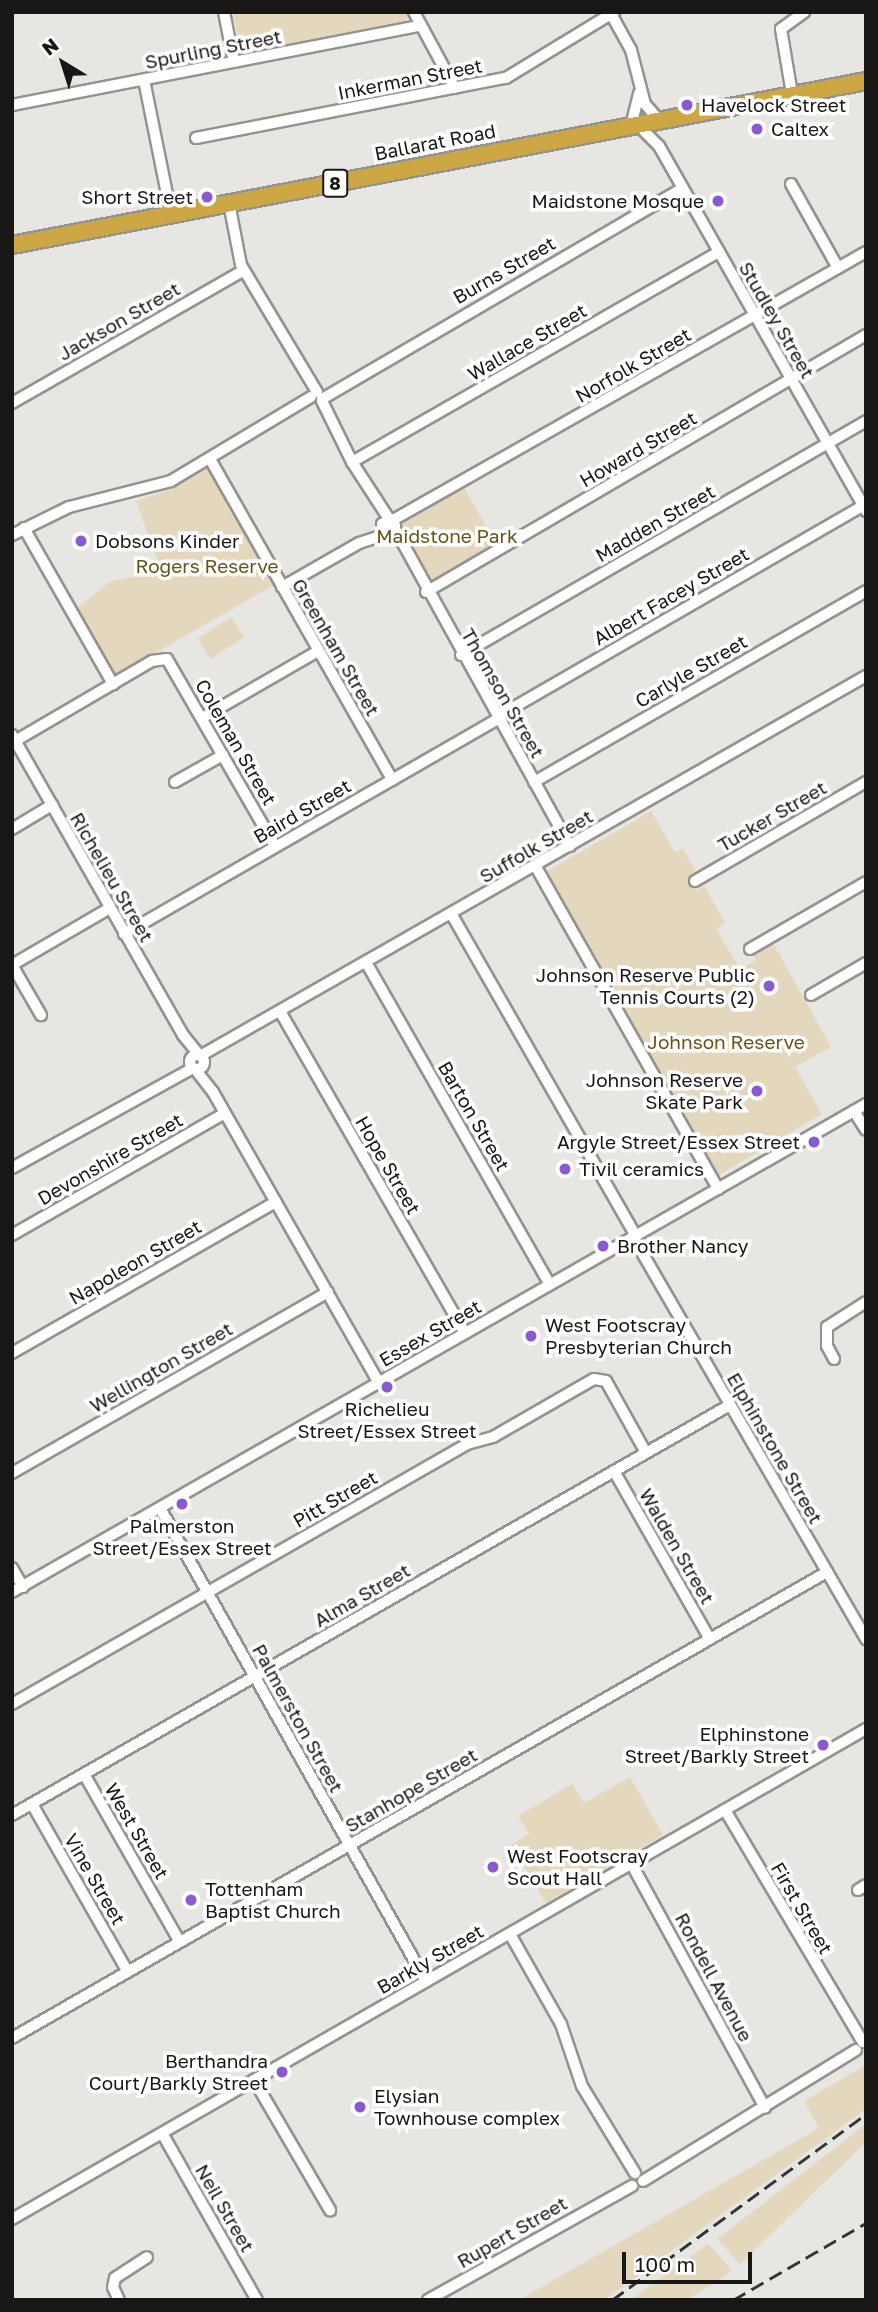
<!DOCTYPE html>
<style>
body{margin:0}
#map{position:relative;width:878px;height:2312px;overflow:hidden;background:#e8e6e2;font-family:"Golos Text",sans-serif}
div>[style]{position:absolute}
.green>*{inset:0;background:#e3d8be;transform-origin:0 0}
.roads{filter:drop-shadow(2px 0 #94938f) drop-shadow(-2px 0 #94938f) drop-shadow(0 2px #94938f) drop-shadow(0 -2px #94938f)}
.minor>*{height:10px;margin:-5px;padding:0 5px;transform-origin:5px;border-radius:5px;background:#fff}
.minor>.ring{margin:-5px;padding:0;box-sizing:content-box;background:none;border:10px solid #fff;border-radius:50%}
.highway>*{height:16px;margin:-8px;padding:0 8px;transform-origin:8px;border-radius:8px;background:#cca744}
.rail>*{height:2.5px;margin-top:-1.25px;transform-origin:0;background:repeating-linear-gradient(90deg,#363533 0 14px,transparent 0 21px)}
.dots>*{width:19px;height:19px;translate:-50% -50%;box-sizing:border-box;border:4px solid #fff;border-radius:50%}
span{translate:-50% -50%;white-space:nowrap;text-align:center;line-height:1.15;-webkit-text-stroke:7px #fff;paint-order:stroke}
.shield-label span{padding:2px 5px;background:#fff;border:2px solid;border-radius:5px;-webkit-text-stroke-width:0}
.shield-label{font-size:18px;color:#181716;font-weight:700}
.street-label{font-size:19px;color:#181716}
.poi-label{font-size:19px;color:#181716}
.left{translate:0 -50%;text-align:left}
.right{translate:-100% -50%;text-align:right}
.park-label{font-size:19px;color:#675218}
.frame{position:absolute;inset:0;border:14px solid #181716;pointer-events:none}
.north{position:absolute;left:28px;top:28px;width:70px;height:70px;-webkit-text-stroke:5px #fff;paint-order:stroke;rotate:322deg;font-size:19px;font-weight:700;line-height:28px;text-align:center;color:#181716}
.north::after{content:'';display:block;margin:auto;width:24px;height:32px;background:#181716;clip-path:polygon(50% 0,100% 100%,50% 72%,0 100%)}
.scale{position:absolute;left:622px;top:2252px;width:130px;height:32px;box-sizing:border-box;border:4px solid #181716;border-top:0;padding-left:9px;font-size:21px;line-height:24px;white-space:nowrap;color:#181716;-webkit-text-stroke:5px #fff;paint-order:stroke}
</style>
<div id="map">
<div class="green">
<div style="clip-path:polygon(233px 12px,409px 12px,406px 22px,397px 26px,253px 51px,239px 43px)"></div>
<div style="clip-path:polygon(208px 468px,274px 585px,115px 676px,77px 608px,111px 581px,142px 575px,157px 559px,136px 501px,171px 489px)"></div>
<div style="left:464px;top:488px;width:67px;height:77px;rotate:60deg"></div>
<div style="left:231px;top:617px;width:24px;height:40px;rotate:57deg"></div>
<div style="clip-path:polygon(651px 811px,675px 852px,683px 849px,696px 871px,688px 876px,697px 890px,704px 886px,725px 923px,716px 929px,740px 969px,756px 960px,753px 954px,773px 943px,831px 1047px,795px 1067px,822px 1114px,719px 1175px,546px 872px)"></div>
<div style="clip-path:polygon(630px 1777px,663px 1835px,546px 1903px,511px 1845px,529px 1834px,518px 1816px,572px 1784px,584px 1803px)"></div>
<div style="clip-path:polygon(866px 2065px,866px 2109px,604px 2300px,519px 2300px,819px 2128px,804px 2101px)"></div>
<div style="clip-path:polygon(866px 2124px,866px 2142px,740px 2264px,717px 2239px)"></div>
<div style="clip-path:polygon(708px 2244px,732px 2270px,721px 2279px,686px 2300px,630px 2300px)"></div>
</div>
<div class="roads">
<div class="minor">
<div style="left:224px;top:12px;width:51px;rotate:78.7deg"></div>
<div style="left:414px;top:12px;width:86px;rotate:61.7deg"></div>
<div style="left:610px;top:12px;width:43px;rotate:61.1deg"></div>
<div style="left:631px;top:50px;width:56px;rotate:75.5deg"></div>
<div style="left:645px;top:104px;width:21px;rotate:49deg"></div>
<div style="left:144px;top:80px;width:137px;rotate:78.6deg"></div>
<div style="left:792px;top:94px;width:66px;rotate:-99.6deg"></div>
<div style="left:781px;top:29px;width:29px;rotate:-36deg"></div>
<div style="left:12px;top:105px;width:416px;rotate:-11deg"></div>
<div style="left:637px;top:124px;width:31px;rotate:45deg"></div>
<div style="left:659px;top:146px;width:420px;rotate:60.4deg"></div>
<div style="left:631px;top:126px;width:34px;rotate:-76deg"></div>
<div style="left:196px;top:138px;width:316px;rotate:-11deg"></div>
<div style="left:506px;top:78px;width:127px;rotate:-31.4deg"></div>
<div style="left:791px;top:184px;width:96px;rotate:60.8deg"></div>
<div style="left:229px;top:203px;width:63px;rotate:79deg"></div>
<div style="left:241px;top:265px;width:148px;rotate:59.1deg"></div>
<div style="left:322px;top:399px;width:418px;rotate:-30.3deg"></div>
<div style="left:322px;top:401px;width:68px;rotate:63.8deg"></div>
<div style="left:352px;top:462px;width:68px;rotate:57deg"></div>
<div style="left:12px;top:403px;width:267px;rotate:-29.8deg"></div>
<div style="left:210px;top:459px;width:369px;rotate:60.4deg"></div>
<div style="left:352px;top:462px;width:423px;rotate:-29.8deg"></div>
<div style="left:393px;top:520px;width:544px;rotate:-29.54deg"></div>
<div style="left:24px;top:528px;width:180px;rotate:60.3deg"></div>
<div style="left:395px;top:529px;width:362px;rotate:61.1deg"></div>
<div style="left:12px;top:535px;width:64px;rotate:-26.2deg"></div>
<div style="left:69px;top:507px;width:105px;rotate:-14.3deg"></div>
<div style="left:171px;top:481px;width:163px;rotate:-31deg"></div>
<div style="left:282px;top:587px;width:89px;rotate:-29.7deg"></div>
<div style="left:359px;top:543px;width:35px;rotate:-18deg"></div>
<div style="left:392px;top:532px;width:7px;rotate:-63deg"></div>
<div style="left:395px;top:526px;width:8px;rotate:-120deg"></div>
<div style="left:391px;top:519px;width:10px;rotate:151deg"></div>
<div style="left:382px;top:524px;width:9px;rotate:63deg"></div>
<div style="left:426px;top:592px;width:510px;rotate:-30.29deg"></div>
<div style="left:461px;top:655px;width:468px;rotate:-30deg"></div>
<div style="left:497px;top:717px;width:422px;rotate:-30deg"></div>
<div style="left:202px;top:718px;width:134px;rotate:-30deg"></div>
<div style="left:12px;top:735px;width:345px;rotate:60.3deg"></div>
<div style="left:183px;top:1035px;width:26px;rotate:51deg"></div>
<div style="left:15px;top:741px;width:159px;rotate:-30.3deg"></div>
<div style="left:152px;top:661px;width:15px;rotate:-8deg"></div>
<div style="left:167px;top:659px;width:216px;rotate:60deg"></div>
<div style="left:175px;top:782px;width:55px;rotate:-29.4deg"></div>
<div style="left:534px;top:782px;width:383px;rotate:-29.9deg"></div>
<div style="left:12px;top:829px;width:47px;rotate:-31deg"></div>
<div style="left:536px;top:867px;width:370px;rotate:60.5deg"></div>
<div style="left:695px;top:881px;width:198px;rotate:-30.1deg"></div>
<div style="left:452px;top:915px;width:370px;rotate:60.2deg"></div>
<div style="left:124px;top:934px;width:431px;rotate:-29.9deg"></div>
<div style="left:750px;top:949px;width:134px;rotate:-30deg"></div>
<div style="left:367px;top:964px;width:369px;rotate:60.3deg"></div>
<div style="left:12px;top:965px;width:113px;rotate:-30.2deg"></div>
<div style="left:12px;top:965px;width:58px;rotate:59.9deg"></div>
<div style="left:811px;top:995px;width:64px;rotate:-30.2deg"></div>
<div style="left:281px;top:1013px;width:369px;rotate:60.1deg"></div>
<div class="ring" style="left:190px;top:1055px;width:4px;height:4px"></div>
<div style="left:200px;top:1056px;width:767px;rotate:-29.71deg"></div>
<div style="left:195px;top:1069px;width:29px;rotate:52deg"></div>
<div style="left:213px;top:1092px;width:335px;rotate:60.3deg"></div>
<div style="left:854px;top:1111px;width:22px;rotate:58deg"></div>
<div style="left:12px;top:1168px;width:207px;rotate:-28.9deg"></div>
<div style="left:12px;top:1235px;width:245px;rotate:-29.8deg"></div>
<div style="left:633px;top:1237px;width:465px;rotate:59.9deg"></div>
<div style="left:12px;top:1353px;width:304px;rotate:-29.8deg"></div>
<div style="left:834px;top:1359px;width:15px;rotate:-118deg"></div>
<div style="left:827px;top:1346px;width:19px;rotate:-90deg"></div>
<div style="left:827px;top:1327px;width:46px;rotate:-32.7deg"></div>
<div style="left:614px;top:1471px;width:193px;rotate:60.3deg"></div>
<div style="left:12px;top:1473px;width:364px;rotate:-29.8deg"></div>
<div style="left:160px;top:1508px;width:543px;rotate:60.65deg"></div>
<div style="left:12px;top:1568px;width:22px;rotate:60deg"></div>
<div style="left:12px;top:1592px;width:984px;rotate:-29.74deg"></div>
<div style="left:12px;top:1704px;width:524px;rotate:-29.74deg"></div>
<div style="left:467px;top:1444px;width:27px;rotate:-15deg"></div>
<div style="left:493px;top:1437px;width:116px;rotate:-29.9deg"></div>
<div style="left:594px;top:1379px;width:12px;rotate:9deg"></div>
<div style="left:606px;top:1381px;width:82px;rotate:60.9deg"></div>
<div style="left:84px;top:1774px;width:193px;rotate:60.3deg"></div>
<div style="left:32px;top:1804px;width:193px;rotate:60.3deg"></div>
<div style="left:725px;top:1810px;width:270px;rotate:59.3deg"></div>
<div style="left:12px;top:1815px;width:827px;rotate:-29.73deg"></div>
<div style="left:631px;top:1863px;width:279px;rotate:61.3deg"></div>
<div style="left:858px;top:1890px;width:9px;rotate:-32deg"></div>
<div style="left:510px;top:1934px;width:103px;rotate:60.5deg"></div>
<div style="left:561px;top:2024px;width:65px;rotate:71.3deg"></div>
<div style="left:582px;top:2086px;width:102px;rotate:58.7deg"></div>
<div style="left:12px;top:2038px;width:939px;rotate:-29.76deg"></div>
<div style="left:254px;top:2080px;width:151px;rotate:59.7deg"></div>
<div style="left:162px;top:2133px;width:192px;rotate:60.4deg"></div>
<div style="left:643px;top:2181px;width:250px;rotate:-31.6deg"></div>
<div style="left:12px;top:2219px;width:985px;rotate:-29.85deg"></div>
<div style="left:119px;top:2300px;width:14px;rotate:-115deg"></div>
<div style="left:113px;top:2287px;width:9px;rotate:-77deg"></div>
<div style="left:115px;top:2278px;width:38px;rotate:-33deg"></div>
<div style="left:428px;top:2300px;width:234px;rotate:-29.2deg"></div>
</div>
<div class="highway">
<div style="left:12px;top:245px;width:870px;rotate:-10.87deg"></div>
</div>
</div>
<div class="rail">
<div style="left:612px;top:2300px;width:315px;rotate:-36.2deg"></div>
<div style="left:733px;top:2300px;width:154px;rotate:-30.1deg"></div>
</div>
<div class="dots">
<div style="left:687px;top:105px;background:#895ad4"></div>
<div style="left:757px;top:129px;background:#895ad4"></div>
<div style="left:207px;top:197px;background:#895ad4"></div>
<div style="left:718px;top:201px;background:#895ad4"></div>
<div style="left:81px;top:541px;background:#895ad4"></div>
<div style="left:769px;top:986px;background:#895ad4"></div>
<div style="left:757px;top:1091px;background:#895ad4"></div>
<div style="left:814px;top:1142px;background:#895ad4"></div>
<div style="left:565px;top:1169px;background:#895ad4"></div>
<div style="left:603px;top:1246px;background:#895ad4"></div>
<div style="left:531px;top:1336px;background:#895ad4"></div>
<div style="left:387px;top:1387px;background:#895ad4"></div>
<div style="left:182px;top:1504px;background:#895ad4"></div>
<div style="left:823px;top:1745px;background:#895ad4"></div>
<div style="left:493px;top:1867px;background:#895ad4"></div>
<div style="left:191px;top:1900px;background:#895ad4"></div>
<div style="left:282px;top:2072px;background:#895ad4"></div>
<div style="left:360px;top:2107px;background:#895ad4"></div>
</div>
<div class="shield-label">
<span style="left:335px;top:183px">8</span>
</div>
<div class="street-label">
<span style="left:213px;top:49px;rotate:-11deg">Spurling Street</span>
<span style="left:410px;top:79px;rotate:-11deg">Inkerman Street</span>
<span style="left:435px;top:142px;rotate:-11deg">Ballarat Road</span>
<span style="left:504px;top:270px;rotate:-30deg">Burns Street</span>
<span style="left:777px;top:320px;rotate:60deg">Studley Street</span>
<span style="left:119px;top:321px;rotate:-30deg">Jackson Street</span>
<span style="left:527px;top:342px;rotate:-30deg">Wallace Street</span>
<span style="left:633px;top:365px;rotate:-30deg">Norfolk Street</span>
<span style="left:638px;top:449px;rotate:-30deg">Howard Street</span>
<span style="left:655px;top:523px;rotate:-30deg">Madden Street</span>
<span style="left:671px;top:596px;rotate:-30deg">Albert Facey Street</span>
<span style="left:336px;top:647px;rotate:60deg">Greenham Street</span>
<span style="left:691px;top:671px;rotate:-30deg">Carlyle Street</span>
<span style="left:503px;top:693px;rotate:60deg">Thomson Street</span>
<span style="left:236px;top:742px;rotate:60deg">Coleman Street</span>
<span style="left:302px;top:811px;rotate:-30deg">Baird Street</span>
<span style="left:772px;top:816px;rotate:-30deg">Tucker Street</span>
<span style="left:536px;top:846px;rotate:-30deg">Suffolk Street</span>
<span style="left:112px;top:877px;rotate:60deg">Richelieu Street</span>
<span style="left:474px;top:1116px;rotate:60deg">Barton Street</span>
<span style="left:110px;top:1159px;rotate:-30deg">Devonshire Street</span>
<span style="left:388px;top:1165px;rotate:60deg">Hope Street</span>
<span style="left:135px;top:1262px;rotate:-30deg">Napoleon Street</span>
<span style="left:430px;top:1333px;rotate:-30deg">Essex Street</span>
<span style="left:161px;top:1367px;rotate:-30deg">Wellington Street</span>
<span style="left:775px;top:1448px;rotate:60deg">Elphinstone Street</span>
<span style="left:335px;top:1499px;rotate:-30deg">Pitt Street</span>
<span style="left:677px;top:1546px;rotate:60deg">Walden Street</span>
<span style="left:362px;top:1595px;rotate:-30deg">Alma Street</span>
<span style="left:298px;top:1718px;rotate:61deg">Palmerston Street</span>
<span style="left:411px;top:1790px;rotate:-30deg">Stanhope Street</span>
<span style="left:137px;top:1831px;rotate:60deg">West Street</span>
<span style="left:95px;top:1879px;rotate:60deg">Vine Street</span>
<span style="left:802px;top:1908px;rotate:60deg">First Street</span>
<span style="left:430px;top:1959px;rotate:-30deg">Barkly Street</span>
<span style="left:714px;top:1977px;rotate:62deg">Rondell Avenue</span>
<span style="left:225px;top:2208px;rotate:60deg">Neil Street</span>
<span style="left:512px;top:2232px;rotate:-30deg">Rupert Street</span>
</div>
<div class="poi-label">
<span class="left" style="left:701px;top:105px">Havelock Street</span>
<span class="left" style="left:771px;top:129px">Caltex</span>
<span class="right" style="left:193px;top:197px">Short Street</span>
<span class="right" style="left:704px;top:201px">Maidstone Mosque</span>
<span class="left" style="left:95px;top:541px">Dobsons Kinder</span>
<span class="right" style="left:755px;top:986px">Johnson Reserve Public<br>Tennis Courts (2)</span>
<span class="right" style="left:743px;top:1091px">Johnson Reserve<br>Skate Park</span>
<span class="right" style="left:800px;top:1142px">Argyle Street/Essex Street</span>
<span class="left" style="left:579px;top:1169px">Tivil ceramics</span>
<span class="left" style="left:617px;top:1246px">Brother Nancy</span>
<span class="left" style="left:545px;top:1336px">West Footscray<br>Presbyterian Church</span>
<span style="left:387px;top:1420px">Richelieu<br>Street/Essex Street</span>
<span style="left:182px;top:1537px">Palmerston<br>Street/Essex Street</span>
<span class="right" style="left:809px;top:1745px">Elphinstone<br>Street/Barkly Street</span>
<span class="left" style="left:507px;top:1867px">West Footscray<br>Scout Hall</span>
<span class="left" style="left:205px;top:1900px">Tottenham<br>Baptist Church</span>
<span class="right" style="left:268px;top:2072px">Berthandra<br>Court/Barkly Street</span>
<span class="left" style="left:374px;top:2107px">Elysian<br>Townhouse complex</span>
</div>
<div class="park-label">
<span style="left:447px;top:536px">Maidstone Park</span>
<span style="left:207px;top:566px">Rogers Reserve</span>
<span style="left:726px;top:1042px">Johnson Reserve</span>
</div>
<div class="frame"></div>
<div class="north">N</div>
<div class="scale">100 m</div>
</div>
